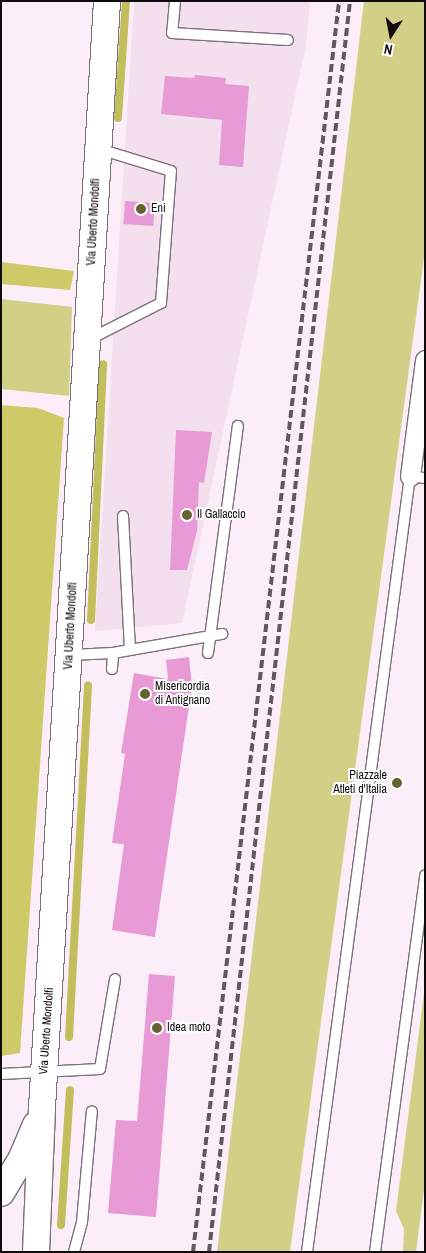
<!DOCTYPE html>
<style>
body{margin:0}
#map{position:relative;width:426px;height:1253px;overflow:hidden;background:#fceef8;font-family:"Archivo Narrow",sans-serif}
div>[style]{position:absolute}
.built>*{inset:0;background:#f3dfed}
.green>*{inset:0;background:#d2cf86}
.forest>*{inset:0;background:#ceca68}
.stream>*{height:8px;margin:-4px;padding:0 4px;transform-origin:4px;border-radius:4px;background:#c2be5c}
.building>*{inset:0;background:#e89ad6;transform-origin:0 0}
.roads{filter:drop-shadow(1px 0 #7c7079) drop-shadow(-1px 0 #7c7079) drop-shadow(0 1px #7c7079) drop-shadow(0 -1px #7c7079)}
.lane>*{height:10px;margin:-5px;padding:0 5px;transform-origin:5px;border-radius:5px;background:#fff}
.street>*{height:19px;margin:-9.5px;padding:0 9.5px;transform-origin:9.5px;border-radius:9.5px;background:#fff}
.secondary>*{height:26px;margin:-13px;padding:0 13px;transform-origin:13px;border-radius:13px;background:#fff}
.rail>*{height:4px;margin-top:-2px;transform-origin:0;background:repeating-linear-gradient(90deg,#60585e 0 8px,transparent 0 12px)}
.dots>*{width:14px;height:14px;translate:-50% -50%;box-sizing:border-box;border:2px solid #fff;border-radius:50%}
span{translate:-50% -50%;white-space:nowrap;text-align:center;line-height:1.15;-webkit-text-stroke:4px #fff;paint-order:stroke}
.poi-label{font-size:12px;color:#100b0e}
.left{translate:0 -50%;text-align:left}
.right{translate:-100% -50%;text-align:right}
.street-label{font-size:12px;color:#100b0e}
.frame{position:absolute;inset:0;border:2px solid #100b0e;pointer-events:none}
.north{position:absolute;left:366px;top:10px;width:50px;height:50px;-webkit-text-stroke:4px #fff;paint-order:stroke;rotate:191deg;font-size:14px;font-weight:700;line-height:20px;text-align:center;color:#100b0e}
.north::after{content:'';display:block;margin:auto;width:18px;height:22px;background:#100b0e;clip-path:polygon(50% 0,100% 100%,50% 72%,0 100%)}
</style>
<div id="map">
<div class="built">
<div style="clip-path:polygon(134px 1px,310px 1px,306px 45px,182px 623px,95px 631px)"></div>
</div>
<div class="green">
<div style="clip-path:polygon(364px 1px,425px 1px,425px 250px,290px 1252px,217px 1252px)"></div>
<div style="clip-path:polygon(1px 299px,72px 307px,69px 396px,1px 389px)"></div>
<div style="clip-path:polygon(425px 985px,425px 1182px,416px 1252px,403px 1252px,404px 1229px,396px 1211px)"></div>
</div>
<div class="forest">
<div style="clip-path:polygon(1px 262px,74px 271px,70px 290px,1px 284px)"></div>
<div style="clip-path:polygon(1px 405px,38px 408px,64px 418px,20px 1053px,1px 1056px)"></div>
</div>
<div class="stream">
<div style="left:118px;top:118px;width:117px;rotate:-86.1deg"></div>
<div style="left:91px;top:620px;width:256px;rotate:-87.3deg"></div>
<div style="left:69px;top:1037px;width:352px;rotate:-86.9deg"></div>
<div style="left:61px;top:1225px;width:135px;rotate:-86.2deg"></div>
</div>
<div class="building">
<div style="clip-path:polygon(195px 75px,226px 78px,225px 84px,249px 86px,243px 167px,219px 165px,222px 120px,161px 114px,165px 76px,194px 78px)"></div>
<div style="left:125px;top:201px;width:30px;height:23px;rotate:4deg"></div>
<div style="clip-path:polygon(176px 430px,212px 432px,204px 483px,199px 482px,197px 531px,187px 570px,170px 570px)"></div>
<div style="clip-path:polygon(189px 657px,192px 686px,155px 937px,112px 930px,124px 844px,112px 843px,125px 754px,121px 753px,134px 673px,168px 679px,166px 660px)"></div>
<div style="clip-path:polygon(149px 974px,175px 976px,156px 1217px,108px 1213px,116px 1120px,137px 1121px)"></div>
</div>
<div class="roads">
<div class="lane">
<div style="left:175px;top:1px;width:32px;rotate:95deg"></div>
<div style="left:172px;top:33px;width:116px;rotate:3.5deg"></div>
<div style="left:88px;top:340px;width:82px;rotate:-26.9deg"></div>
<div style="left:161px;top:303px;width:132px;rotate:-85.7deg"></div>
<div style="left:171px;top:171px;width:75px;rotate:-163deg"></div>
<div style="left:123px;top:516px;width:134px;rotate:87deg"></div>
<div style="left:208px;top:653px;width:229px;rotate:-82.5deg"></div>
<div style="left:70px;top:655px;width:43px;rotate:-2.7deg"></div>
<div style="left:113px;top:653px;width:111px;rotate:-9.9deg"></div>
<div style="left:112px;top:669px;width:16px;rotate:-86deg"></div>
<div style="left:1px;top:1074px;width:99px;rotate:-2.9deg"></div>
<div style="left:100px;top:1069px;width:91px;rotate:-80.5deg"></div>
<div style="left:74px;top:1252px;width:31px;rotate:-75deg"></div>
<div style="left:82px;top:1222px;width:111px;rotate:-84.9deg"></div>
<div style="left:307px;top:1252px;width:783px;rotate:-82.44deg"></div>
<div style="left:410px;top:476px;width:15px;rotate:8deg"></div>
<div style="left:375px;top:1252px;width:380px;rotate:-82.4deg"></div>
</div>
<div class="street">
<div style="left:410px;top:476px;width:117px;rotate:-82.6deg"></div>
</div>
<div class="secondary">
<div style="left:1px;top:1193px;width:39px;rotate:-59deg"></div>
<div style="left:21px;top:1160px;width:38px;rotate:-67deg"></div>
<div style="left:36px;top:1252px;width:144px;rotate:-87.6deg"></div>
<div style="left:42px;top:1108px;width:1109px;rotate:-86.64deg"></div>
</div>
</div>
<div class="rail">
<div style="left:193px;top:1252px;width:1259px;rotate:-83.34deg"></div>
<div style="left:209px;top:1252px;width:1259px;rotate:-83.57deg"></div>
</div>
<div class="dots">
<div style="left:141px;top:209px;background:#656330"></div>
<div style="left:187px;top:515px;background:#656330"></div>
<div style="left:145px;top:694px;background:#656330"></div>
<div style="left:397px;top:783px;background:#656330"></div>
<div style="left:157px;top:1028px;background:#656330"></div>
</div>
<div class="poi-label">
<span class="left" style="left:151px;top:209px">Eni</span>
<span class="left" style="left:197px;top:515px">Il Gallaccio</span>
<span class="left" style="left:155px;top:694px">Misericordia<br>di Antignano</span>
<span class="right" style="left:387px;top:783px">Piazzale<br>Atleti d'Italia</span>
<span class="left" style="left:167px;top:1028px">Idea moto</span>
</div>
<div class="street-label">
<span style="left:94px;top:222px;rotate:-87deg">Via Uberto Mondolfi</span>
<span style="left:71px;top:626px;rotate:-87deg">Via Uberto Mondolfi</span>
<span style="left:47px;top:1031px;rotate:-86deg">Via Uberto Mondolfi</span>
</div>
<div class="frame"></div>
<div class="north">N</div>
</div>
